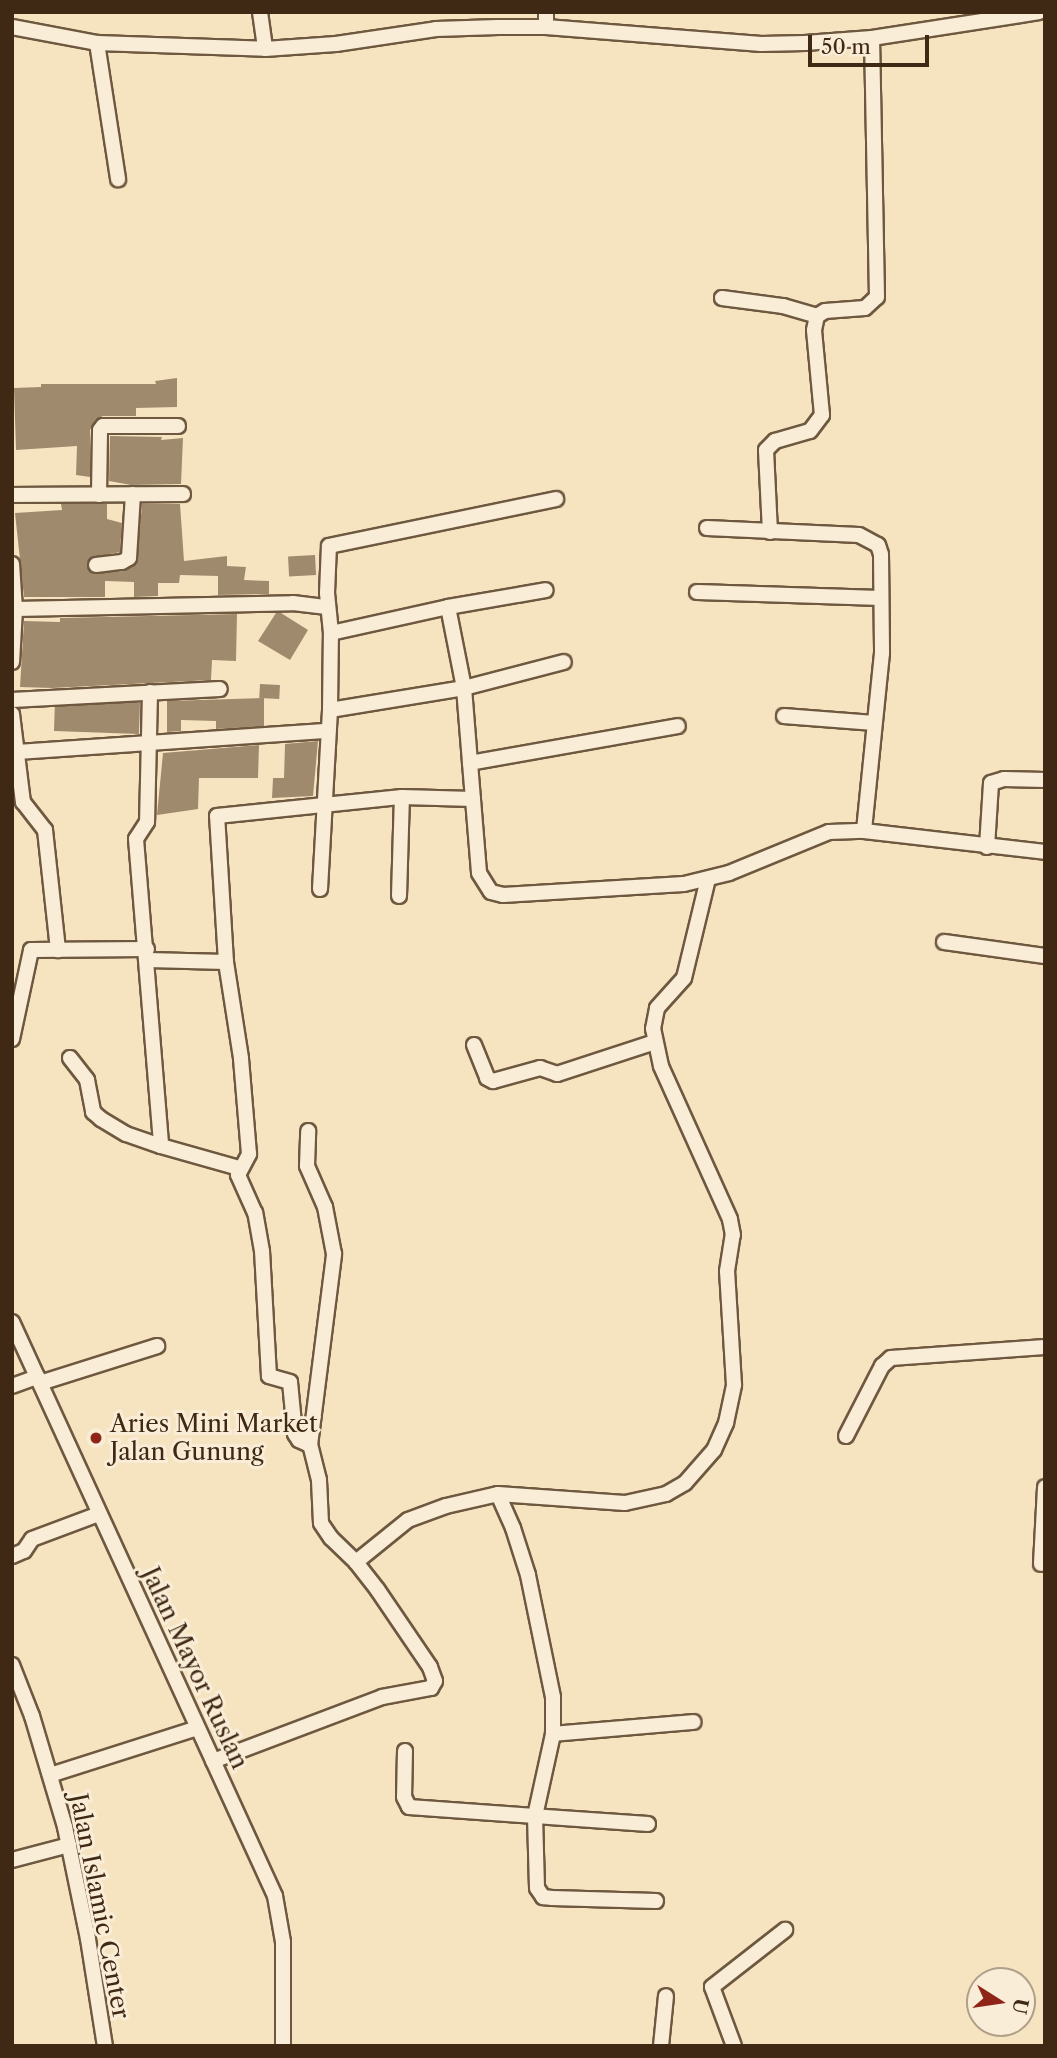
<!DOCTYPE html>
<style>
body{margin:0}
#map{position:relative;width:1057px;height:2058px;overflow:hidden;background:#f6e4c1;font-family:"Libre Caslon Text",serif}
div>[style]{position:absolute}
.building>*{inset:0;background:#9f8a6e;transform-origin:0 0}
.roads{filter:drop-shadow(2px 0 #6e583f) drop-shadow(-2px 0 #6e583f) drop-shadow(0 2px #6e583f) drop-shadow(0 -2px #6e583f)}
.street>*{height:14px;margin:-7px;padding:0 7px;transform-origin:7px;border-radius:7px;background:#f9edd7}
.dots>*{width:19px;height:19px;translate:-50% -50%;box-sizing:border-box;border:4px solid #f9edd7;border-radius:50%}
span{translate:-50% -50%;white-space:nowrap;text-align:center;line-height:1.15;-webkit-text-stroke:6px #f9edd7;paint-order:stroke}
.poi-label{font-size:24px;color:#402914}
.left{translate:0 -50%;text-align:left}
.street-label{font-size:24px;color:#402914}
.frame{position:absolute;inset:0;border:14px solid #402914;pointer-events:none}
.north{position:absolute;left:966px;top:1967px;width:70px;height:70px;box-sizing:border-box;background:#f9edd7;border:2px solid #af9f89;border-radius:50%;rotate:102deg;font-size:19px;font-weight:700;line-height:28px;text-align:center;color:#402914}
.north::after{content:'';display:block;margin:auto;width:24px;height:32px;background:#8f2418;clip-path:polygon(50% 0,100% 100%,50% 72%,0 100%)}
.scale{position:absolute;left:808px;top:35px;width:121px;height:32px;box-sizing:border-box;border:4px solid #402914;border-top:0;padding-left:9px;font-size:21px;line-height:24px;white-space:nowrap;color:#402914;-webkit-text-stroke:5px #f9edd7;paint-order:stroke}
</style>
<div id="map">
<div class="building">
<div style="clip-path:polygon(177px 378px,177px 407px,136px 408px,136px 416px,103px 416px,95px 420px,90px 430px,90px 477px,76px 475px,77px 446px,16px 450px,14px 388px,41px 387px,41px 384px,156px 384px,155px 381px)"></div>
<div style="clip-path:polygon(110px 436px,162px 437px,161px 440px,183px 438px,181px 484px,131px 485px,109px 481px)"></div>
<div style="clip-path:polygon(61px 504px,107px 504px,107px 519px,122px 523px,120px 552px,90px 558px,87px 567px,93px 574px,124px 571px,137px 564px,142px 504px,180px 504px,184px 561px,227px 556px,227px 566px,246px 567px,244px 580px,269px 581px,269px 594px,218px 595px,218px 576px,180px 575px,179px 583px,158px 583px,158px 596px,134px 597px,134px 582px,105px 581px,105px 597px,24px 597px,15px 513px,62px 510px)"></div>
<div style="left:315px;top:555px;width:20px;height:27px;rotate:87deg"></div>
<div style="clip-path:polygon(276px 613px,281px 613px,308px 630px,290px 660px,258px 641px)"></div>
<div style="clip-path:polygon(237px 614px,236px 661px,212px 660px,211px 680px,52px 688px,20px 687px,24px 621px,60px 622px,60px 618px)"></div>
<div style="left:260px;top:684px;width:20px;height:14px;rotate:3deg"></div>
<div style="clip-path:polygon(264px 698px,264px 726px,216px 729px,216px 721px,181px 720px,181px 731px,167px 732px,167px 701px)"></div>
<div style="left:140px;top:703px;width:31px;height:85px;rotate:92deg"></div>
<div style="clip-path:polygon(318px 741px,313px 796px,272px 798px,273px 778px,284px 778px,285px 744px)"></div>
<div style="clip-path:polygon(259px 745px,258px 778px,199px 778px,198px 809px,157px 815px,163px 753px)"></div>
</div>
<div class="roads">
<div class="street">
<div style="left:260px;top:12px;width:37px;rotate:82deg"></div>
<div style="left:12px;top:27px;width:86px;rotate:10.7deg"></div>
<div style="left:97px;top:43px;width:168px;rotate:2deg"></div>
<div style="left:265px;top:49px;width:71px;rotate:-4deg"></div>
<div style="left:336px;top:44px;width:101px;rotate:-8.5deg"></div>
<div style="left:436px;top:29px;width:62px;rotate:-1.8deg"></div>
<div style="left:498px;top:27px;width:48px"></div>
<div style="left:546px;top:27px;width:216px;rotate:4.5deg"></div>
<div style="left:761px;top:44px;width:44px;rotate:-1.3deg"></div>
<div style="left:805px;top:43px;width:67px;rotate:-4.3deg"></div>
<div style="left:872px;top:38px;width:169px;rotate:-8.8deg"></div>
<div style="left:546px;top:27px;width:15px;rotate:-90deg"></div>
<div style="left:97px;top:43px;width:138px;rotate:81.2deg"></div>
<div style="left:722px;top:298px;width:62px;rotate:7.5deg"></div>
<div style="left:783px;top:306px;width:35px;rotate:16deg"></div>
<div style="left:12px;top:495px;width:171px;rotate:-0.3deg"></div>
<div style="left:99px;top:495px;width:65px;rotate:-89.1deg"></div>
<div style="left:100px;top:430px;width:5px;rotate:-53deg"></div>
<div style="left:103px;top:426px;width:75px"></div>
<div style="left:707px;top:528px;width:152px;rotate:2.6deg"></div>
<div style="left:859px;top:535px;width:21px;rotate:28deg"></div>
<div style="left:878px;top:545px;width:9px;rotate:72deg"></div>
<div style="left:881px;top:554px;width:99px;rotate:89.4deg"></div>
<div style="left:882px;top:653px;width:179px;rotate:95.8deg"></div>
<div style="left:770px;top:532px;width:82px;rotate:-92.8deg"></div>
<div style="left:766px;top:450px;width:13px;rotate:-45deg"></div>
<div style="left:775px;top:441px;width:36px;rotate:-16deg"></div>
<div style="left:810px;top:431px;width:20px;rotate:-53deg"></div>
<div style="left:822px;top:415px;width:85px;rotate:-95.4deg"></div>
<div style="left:814px;top:330px;width:14px;rotate:-78deg"></div>
<div style="left:817px;top:316px;width:9px;rotate:-32deg"></div>
<div style="left:825px;top:311px;width:40px;rotate:-4.3deg"></div>
<div style="left:865px;top:308px;width:16px;rotate:-43deg"></div>
<div style="left:877px;top:297px;width:259px;rotate:-91.1deg"></div>
<div style="left:12px;top:564px;width:45px;rotate:86.2deg"></div>
<div style="left:15px;top:609px;width:53px;rotate:93.2deg"></div>
<div style="left:96px;top:565px;width:26px;rotate:-7deg"></div>
<div style="left:122px;top:562px;width:8px;rotate:-30deg"></div>
<div style="left:129px;top:558px;width:64px;rotate:-86.4deg"></div>
<div style="left:697px;top:592px;width:184px;rotate:1.9deg"></div>
<div style="left:448px;top:607px;width:83px;rotate:78.8deg"></div>
<div style="left:464px;top:688px;width:75px;rotate:85.4deg"></div>
<div style="left:470px;top:763px;width:211px;rotate:-10.1deg"></div>
<div style="left:15px;top:609px;width:278px;rotate:-1.2deg"></div>
<div style="left:293px;top:603px;width:34px;rotate:7deg"></div>
<div style="left:331px;top:633px;width:120px;rotate:-12.5deg"></div>
<div style="left:448px;top:607px;width:99px;rotate:-9.8deg"></div>
<div style="left:150px;top:692px;width:130px;rotate:91.3deg"></div>
<div style="left:147px;top:822px;width:20px;rotate:123deg"></div>
<div style="left:136px;top:839px;width:308px;rotate:85.3deg"></div>
<div style="left:12px;top:700px;width:208px;rotate:-3deg"></div>
<div style="left:330px;top:710px;width:136px;rotate:-9.3deg"></div>
<div style="left:464px;top:688px;width:103px;rotate:-14.6deg"></div>
<div style="left:12px;top:714px;width:89px;rotate:82.9deg"></div>
<div style="left:23px;top:802px;width:36px;rotate:52deg"></div>
<div style="left:45px;top:830px;width:121px;rotate:83.8deg"></div>
<div style="left:784px;top:716px;width:90px;rotate:4.4deg"></div>
<div style="left:17px;top:752px;width:312px;rotate:-3.9deg"></div>
<div style="left:470px;top:763px;width:110px;rotate:85.3deg"></div>
<div style="left:479px;top:873px;width:22px;rotate:58deg"></div>
<div style="left:491px;top:892px;width:12px;rotate:14deg"></div>
<div style="left:503px;top:895px;width:181px;rotate:-3.5deg"></div>
<div style="left:684px;top:884px;width:46px;rotate:-13.7deg"></div>
<div style="left:729px;top:873px;width:108px;rotate:-22.3deg"></div>
<div style="left:829px;top:832px;width:35px;rotate:-2deg"></div>
<div style="left:864px;top:831px;width:182px;rotate:6.6deg"></div>
<div style="left:987px;top:847px;width:64px;rotate:-86.4deg"></div>
<div style="left:991px;top:783px;width:14px;rotate:-17deg"></div>
<div style="left:1004px;top:779px;width:41px;rotate:1.4deg"></div>
<div style="left:320px;top:889px;width:179px;rotate:-86.8deg"></div>
<div style="left:330px;top:710px;width:77px;rotate:-89.3deg"></div>
<div style="left:331px;top:633px;width:40px;rotate:-95.7deg"></div>
<div style="left:327px;top:593px;width:47px;rotate:-87.6deg"></div>
<div style="left:329px;top:546px;width:232px;rotate:-11.7deg"></div>
<div style="left:399px;top:896px;width:99px;rotate:-88.3deg"></div>
<div style="left:944px;top:942px;width:102px;rotate:7.9deg"></div>
<div style="left:148px;top:960px;width:78px;rotate:1.5deg"></div>
<div style="left:12px;top:1039px;width:91px;rotate:-77.9deg"></div>
<div style="left:31px;top:950px;width:116px;rotate:-0.5deg"></div>
<div style="left:474px;top:1045px;width:35px;rotate:68deg"></div>
<div style="left:487px;top:1078px;width:7px;rotate:27deg"></div>
<div style="left:493px;top:1081px;width:49px;rotate:-15.5deg"></div>
<div style="left:540px;top:1068px;width:18px;rotate:19deg"></div>
<div style="left:557px;top:1074px;width:103px;rotate:-18.1deg"></div>
<div style="left:70px;top:1058px;width:28px;rotate:52deg"></div>
<div style="left:87px;top:1080px;width:33px;rotate:79deg"></div>
<div style="left:93px;top:1112px;width:11px;rotate:41deg"></div>
<div style="left:101px;top:1119px;width:29px;rotate:31deg"></div>
<div style="left:126px;top:1134px;width:37px;rotate:19deg"></div>
<div style="left:161px;top:1146px;width:81px;rotate:15.8deg"></div>
<div style="left:12px;top:1322px;width:631px;rotate:65.38deg"></div>
<div style="left:275px;top:1896px;width:47px;rotate:80.1deg"></div>
<div style="left:283px;top:1942px;width:104px;rotate:90deg"></div>
<div style="left:40px;top:1383px;width:123px;rotate:-17.5deg"></div>
<div style="left:12px;top:1386px;width:27px;rotate:-20deg"></div>
<div style="left:846px;top:1436px;width:79px;rotate:-62.8deg"></div>
<div style="left:882px;top:1366px;width:12px;rotate:-42deg"></div>
<div style="left:891px;top:1358px;width:154px;rotate:-4.1deg"></div>
<div style="left:310px;top:1445px;width:12px;rotate:-156deg"></div>
<div style="left:299px;top:1440px;width:7px;rotate:-124deg"></div>
<div style="left:295px;top:1434px;width:52px;rotate:-95.5deg"></div>
<div style="left:290px;top:1382px;width:22px;rotate:-164deg"></div>
<div style="left:269px;top:1376px;width:125px;rotate:-93.2deg"></div>
<div style="left:262px;top:1251px;width:39px;rotate:-100deg"></div>
<div style="left:255px;top:1213px;width:42px;rotate:-114.1deg"></div>
<div style="left:238px;top:1175px;width:24px;rotate:-62deg"></div>
<div style="left:249px;top:1154px;width:96px;rotate:-94.8deg"></div>
<div style="left:241px;top:1058px;width:97px;rotate:-98.9deg"></div>
<div style="left:226px;top:962px;width:146px;rotate:-93.5deg"></div>
<div style="left:217px;top:816px;width:186px;rotate:-5.9deg"></div>
<div style="left:402px;top:797px;width:71px;rotate:1.6deg"></div>
<div style="left:12px;top:1556px;width:13px;rotate:-23deg"></div>
<div style="left:24px;top:1551px;width:14px;rotate:-56deg"></div>
<div style="left:32px;top:1539px;width:72px;rotate:-20.5deg"></div>
<div style="left:356px;top:1562px;width:67px;rotate:-38.9deg"></div>
<div style="left:408px;top:1520px;width:40px;rotate:-20.2deg"></div>
<div style="left:446px;top:1506px;width:53px;rotate:-13deg"></div>
<div style="left:1041px;top:1564px;width:77px;rotate:-87deg"></div>
<div style="left:12px;top:1665px;width:55px;rotate:68.6deg"></div>
<div style="left:32px;top:1716px;width:116px;rotate:73.4deg"></div>
<div style="left:65px;top:1827px;width:114px;rotate:78.4deg"></div>
<div style="left:88px;top:1939px;width:108px;rotate:81deg"></div>
<div style="left:553px;top:1734px;width:37px;rotate:-90deg"></div>
<div style="left:553px;top:1697px;width:125px;rotate:-101.6deg"></div>
<div style="left:528px;top:1575px;width:49px;rotate:-107.7deg"></div>
<div style="left:513px;top:1528px;width:37px;rotate:-114deg"></div>
<div style="left:498px;top:1494px;width:127px;rotate:4.1deg"></div>
<div style="left:625px;top:1503px;width:42px;rotate:-12.4deg"></div>
<div style="left:666px;top:1494px;width:22px;rotate:-30deg"></div>
<div style="left:685px;top:1483px;width:44px;rotate:-48.7deg"></div>
<div style="left:714px;top:1450px;width:30px;rotate:-66deg"></div>
<div style="left:726px;top:1423px;width:39px;rotate:-78deg"></div>
<div style="left:734px;top:1385px;width:114px;rotate:-93.5deg"></div>
<div style="left:727px;top:1271px;width:36px;rotate:-81deg"></div>
<div style="left:733px;top:1235px;width:16px;rotate:-101deg"></div>
<div style="left:730px;top:1219px;width:168px;rotate:-114.3deg"></div>
<div style="left:661px;top:1066px;width:38px;rotate:-102deg"></div>
<div style="left:653px;top:1029px;width:21px;rotate:-79deg"></div>
<div style="left:657px;top:1008px;width:40px;rotate:-48deg"></div>
<div style="left:684px;top:978px;width:102px;rotate:-76.4deg"></div>
<div style="left:405px;top:1751px;width:46px;rotate:91.2deg"></div>
<div style="left:404px;top:1797px;width:11px;rotate:63deg"></div>
<div style="left:409px;top:1807px;width:126px;rotate:4.1deg"></div>
<div style="left:535px;top:1816px;width:84px;rotate:-77.6deg"></div>
<div style="left:553px;top:1734px;width:141px;rotate:-4.9deg"></div>
<div style="left:213px;top:1761px;width:181px;rotate:-20.7deg"></div>
<div style="left:382px;top:1697px;width:50px;rotate:-10.4deg"></div>
<div style="left:431px;top:1688px;width:8px;rotate:-60deg"></div>
<div style="left:435px;top:1681px;width:15px;rotate:-110deg"></div>
<div style="left:430px;top:1667px;width:94px;rotate:-124.2deg"></div>
<div style="left:377px;top:1589px;width:34px;rotate:-128deg"></div>
<div style="left:356px;top:1562px;width:35px;rotate:-136deg"></div>
<div style="left:331px;top:1538px;width:18px;rotate:-124deg"></div>
<div style="left:321px;top:1523px;width:43px;rotate:-92.7deg"></div>
<div style="left:319px;top:1480px;width:36px;rotate:-104deg"></div>
<div style="left:310px;top:1445px;width:193px;rotate:-82.8deg"></div>
<div style="left:334px;top:1254px;width:48px;rotate:-100.8deg"></div>
<div style="left:325px;top:1207px;width:45px;rotate:-113.7deg"></div>
<div style="left:307px;top:1166px;width:35px;rotate:-88deg"></div>
<div style="left:50px;top:1775px;width:154px;rotate:-17.7deg"></div>
<div style="left:648px;top:1824px;width:113px;rotate:-176deg"></div>
<div style="left:535px;top:1816px;width:72px;rotate:88.4deg"></div>
<div style="left:537px;top:1888px;width:11px;rotate:56deg"></div>
<div style="left:543px;top:1897px;width:9px;rotate:6deg"></div>
<div style="left:552px;top:1898px;width:104px;rotate:1.7deg"></div>
<div style="left:12px;top:1860px;width:59px;rotate:-14.7deg"></div>
<div style="left:661px;top:2046px;width:50px;rotate:-84.3deg"></div>
<div style="left:734px;top:2046px;width:63px;rotate:-110.4deg"></div>
<div style="left:712px;top:1987px;width:93px;rotate:-38deg"></div>
</div>
</div>
<div class="dots">
<div style="left:96px;top:1438px;background:#8f2418"></div>
</div>
<div class="poi-label">
<span class="left" style="left:110px;top:1438px">Aries Mini Market<br>Jalan Gunung</span>
</div>
<div class="street-label">
<span style="left:195px;top:1668px;rotate:65deg">Jalan Mayor Ruslan</span>
<span style="left:100px;top:1906px;rotate:79deg">Jalan Islamic Center</span>
</div>
<div class="frame"></div>
<div class="north">U</div>
<div class="scale">50 m</div>
</div>
